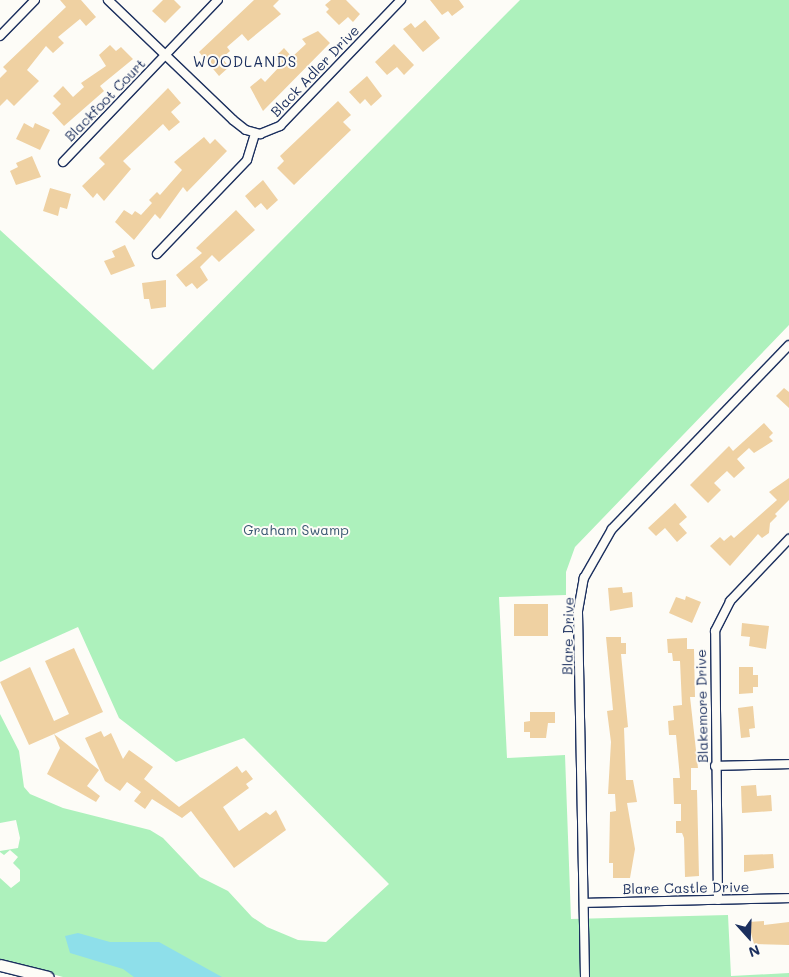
<!DOCTYPE html>
<style>
body{margin:0}
#map{position:relative;width:789px;height:977px;overflow:hidden;background:#fdfcf7;font-family:Mali,sans-serif}
div>[style]{position:absolute}
.green>*{inset:0;background:#adf1bc}
.water>*{inset:0;background:#8edfea}
.building>*{inset:0;background:#efd1a2;transform-origin:0 0}
.roads{filter:drop-shadow(1px 0 #1b2f5e) drop-shadow(-1px 0 #1b2f5e) drop-shadow(0 1px #1b2f5e) drop-shadow(0 -1px #1b2f5e)}
.street>*{height:8px;margin:-4px;padding:0 4px;transform-origin:4px;border-radius:4px;background:#fdfcf7}
.secondary>*{height:11px;margin:-5.5px;padding:0 5.5px;transform-origin:5.5px;border-radius:5.5px;background:#fdfcf7}
span{translate:-50% -50%;white-space:nowrap;text-align:center;line-height:1.15;-webkit-text-stroke:4px #fdfcf7;paint-order:stroke}
.street-label{font-size:14px;color:#1b2f5e}
.park-label{font-size:14px;color:#385671}
.neighbourhood-label{font-size:15px;color:#1b2f5e;letter-spacing:1px}
.north{position:absolute;left:724px;top:912px;width:50px;height:50px;-webkit-text-stroke:4px #fdfcf7;paint-order:stroke;rotate:160deg;font-size:14px;font-weight:700;line-height:20px;text-align:center;color:#1b2f5e}
.north::after{content:'';display:block;margin:auto;width:18px;height:22px;background:#1b2f5e;clip-path:polygon(50% 0,100% 100%,50% 72%,0 100%)}
</style>
<div id="map">
<div class="green">
<div style="clip-path:polygon(520px 0,789px 0,789px 325px,575px 547px,566px 572px,566px 595px,499px 597px,507px 758px,565px 755px,571px 919px,728px 915px,731px 976px,789px 973px,789px 977px,63px 977px,0 960px,0 878px,11px 888px,20px 881px,20px 870px,13px 863px,18px 857px,10px 850px,4px 855px,0 852px,0 851px,18px 848px,20px 838px,16px 820px,0 823px,0 714px,19px 751px,24px 787px,30px 794px,63px 808px,150px 830px,163px 838px,200px 877px,228px 891px,252px 917px,267px 927px,298px 940px,326px 942px,389px 884px,244px 738px,176px 762px,119px 718px,78px 627px,0 662px,0 230px,153px 370px)"></div>
</div>
<div class="water">
<div style="clip-path:polygon(78px 933px,110px 942px,159px 942px,222px 977px,134px 977px,123px 969px,70px 953px,65px 936px)"></div>
</div>
<div class="building">
<div style="clip-path:polygon(60px 0,81px 0,96px 17px,86px 26px,80px 19px,58px 37px,64px 43px,53px 53px,46px 46px,27px 70px,39px 81px,14px 106px,7px 99px,0 106px,0 78px,7px 71px,3px 67px,66px 7px)"></div>
<div style="clip-path:polygon(163px 0,174px 0,181px 7px,165px 23px,152px 11px)"></div>
<div style="clip-path:polygon(254px 0,279px 0,273px 6px,281px 14px,248px 41px,242px 34px,227px 47px,230px 51px,222px 58px,229px 67px,219px 76px,199px 52px)"></div>
<div style="clip-path:polygon(331px 0,346px 0,360px 14px,353px 22px,348px 17px,339px 25px,326px 12px,329px 9px,325px 5px)"></div>
<div style="clip-path:polygon(430px 0,459px 0,464px 7px,452px 16px,448px 11px,442px 15px)"></div>
<div style="clip-path:polygon(425px 20px,440px 38px,423px 52px,403px 29px,411px 23px,415px 28px)"></div>
<div style="clip-path:polygon(318px 31px,330px 43px,263px 111px,250px 87px,261px 78px,265px 82px,281px 65px,274px 58px,284px 48px,292px 57px,306px 44px,302px 39px)"></div>
<div style="clip-path:polygon(394px 44px,414px 65px,404px 75px,397px 67px,387px 75px,375px 62px)"></div>
<div style="clip-path:polygon(110px 45px,116px 51px,121px 47px,133px 59px,100px 86px,104px 91px,64px 126px,52px 113px,61px 104px,53px 96px,63px 86px,73px 97px,84px 87px,81px 83px,106px 66px,99px 55px)"></div>
<div style="clip-path:polygon(367px 76px,382px 96px,371px 106px,365px 99px,360px 104px,349px 92px)"></div>
<div style="clip-path:polygon(168px 88px,181px 103px,171px 112px,180px 122px,169px 131px,163px 124px,123px 161px,131px 169px,104px 201px,97px 193px,93px 198px,82px 186px,105px 164px,99px 158px)"></div>
<div style="clip-path:polygon(338px 101px,351px 115px,343px 122px,351px 130px,294px 185px,277px 168px,284px 161px,280px 156px)"></div>
<div style="clip-path:polygon(24px 123px,33px 128px,35px 123px,50px 130px,40px 150px,16px 139px)"></div>
<div style="clip-path:polygon(204px 137px,210px 144px,215px 139px,227px 151px,187px 192px,183px 187px,160px 219px,155px 214px,134px 240px,115px 222px,124px 210px,132px 215px,135px 211px,141px 215px,152px 203px,149px 200px,157px 192px,160px 195px,182px 170px,174px 162px)"></div>
<div style="clip-path:polygon(32px 156px,41px 177px,16px 185px,10px 171px,18px 167px,16px 163px)"></div>
<div style="clip-path:polygon(263px 180px,278px 200px,267px 210px,261px 203px,255px 208px,245px 196px)"></div>
<div style="clip-path:polygon(50px 188px,71px 194px,67px 209px,60px 207px,58px 216px,43px 211px)"></div>
<div style="clip-path:polygon(236px 210px,255px 230px,219px 262px,212px 255px,200px 267px,208px 280px,197px 289px,192px 283px,186px 287px,176px 275px,202px 253px,196px 248px)"></div>
<div style="clip-path:polygon(125px 245px,135px 266px,111px 275px,104px 261px,115px 257px,112px 251px)"></div>
<div style="clip-path:polygon(166px 280px,166px 307px,151px 309px,149px 299px,144px 299px,142px 283px)"></div>
<div style="clip-path:polygon(784px 388px,789px 392px,789px 408px,776px 396px)"></div>
<div style="clip-path:polygon(764px 423px,773px 433px,769px 437px,773px 441px,754px 453px,749px 448px,737px 459px,745px 468px,734px 478px,727px 471px,714px 483px,721px 490px,708px 503px,690px 485px,729px 446px,733px 451px)"></div>
<div style="clip-path:polygon(789px 478px,789px 500px,775px 514px,777px 516px,770px 523px,769px 533px,762px 538px,758px 534px,730px 566px,710px 546px,720px 537px,724px 541px,731px 535px,734px 538px,777px 500px,769px 492px)"></div>
<div style="clip-path:polygon(675px 503px,687px 517px,679px 524px,687px 533px,677px 542px,665px 528px,656px 536px,648px 528px)"></div>
<div style="clip-path:polygon(622px 587px,623px 593px,632px 592px,633px 607px,610px 611px,608px 588px)"></div>
<div style="clip-path:polygon(686px 596px,701px 602px,692px 623px,669px 613px,676px 597px,685px 600px)"></div>
<div style="left:514px;top:604px;width:34px;height:32px"></div>
<div style="clip-path:polygon(742px 623px,769px 626px,766px 649px,749px 646px,750px 637px,741px 636px)"></div>
<div style="clip-path:polygon(606px 637px,621px 637px,621px 643px,626px 643px,626px 654px,621px 654px,628px 727px,624px 728px,626px 780px,633px 780px,637px 802px,627px 803px,635px 849px,630px 878px,613px 878px,613px 863px,609px 863px,610px 812px,616px 811px,615px 794px,608px 794px,611px 742px,607px 711px,613px 710px)"></div>
<div style="clip-path:polygon(687px 638px,687px 649px,694px 649px,695px 697px,690px 697px,698px 768px,691px 768px,691px 790px,697px 790px,699px 876px,685px 877px,684px 838px,682px 833px,676px 833px,676px 821px,681px 821px,681px 804px,674px 804px,673px 778px,680px 778px,676px 735px,669px 735px,668px 721px,674px 720px,673px 706px,682px 705px,680px 661px,673px 661px,672px 653px,668px 653px,667px 639px)"></div>
<div style="clip-path:polygon(74px 648px,103px 712px,54px 734px,99px 770px,87px 786px,100px 796px,96px 802px,47px 774px,60px 748px,54px 734px,29px 745px,0 682px,30px 667px,54px 721px,69px 714px,45px 661px)"></div>
<div style="clip-path:polygon(739px 667px,753px 667px,753px 675px,758px 675px,758px 687px,753px 687px,753px 693px,739px 694px)"></div>
<div style="clip-path:polygon(753px 706px,755px 728px,749px 729px,750px 737px,741px 738px,738px 708px)"></div>
<div style="clip-path:polygon(530px 712px,555px 712px,555px 723px,548px 723px,546px 738px,530px 738px,530px 732px,524px 732px,524px 722px,530px 721px)"></div>
<div style="clip-path:polygon(101px 731px,104px 737px,111px 733px,123px 759px,129px 750px,153px 767px,144px 779px,179px 807px,237px 766px,242px 773px,246px 770px,253px 779px,246px 784px,249px 788px,223px 807px,239px 831px,266px 812px,270px 815px,276px 810px,286px 830px,234px 868px,191px 811px,182px 818px,152px 799px,145px 809px,134px 801px,141px 792px,127px 782px,120px 791px,105px 781px,85px 738px)"></div>
<div style="clip-path:polygon(756px 785px,757px 796px,771px 795px,772px 811px,742px 813px,741px 786px)"></div>
<div style="clip-path:polygon(773px 854px,774px 868px,744px 872px,744px 855px)"></div>
<div style="clip-path:polygon(764px 921px,764px 925px,789px 922px,789px 945px,754px 944px,748px 922px)"></div>
</div>
<div class="roads">
<div class="street">
<div style="left:108px;top:0;width:173px;rotate:43.8deg"></div>
<div style="left:233px;top:120px;width:16px;rotate:38deg"></div>
<div style="left:246px;top:130px;width:15px;rotate:16deg"></div>
<div style="left:260px;top:134px;width:22px;rotate:-22deg"></div>
<div style="left:280px;top:126px;width:175px;rotate:-46.2deg"></div>
<div style="left:0;top:36px;width:50px;rotate:-45.8deg"></div>
<div style="left:63px;top:162px;width:224px;rotate:-46.3deg"></div>
<div style="left:157px;top:254px;width:130px;rotate:-46.2deg"></div>
<div style="left:247px;top:160px;width:28px;rotate:-73deg"></div>
<div style="left:715px;top:766px;width:74px;rotate:-1.5deg"></div>
<div style="left:718px;top:900px;width:269px;rotate:-90.6deg"></div>
<div style="left:715px;top:631px;width:34px;rotate:-63deg"></div>
<div style="left:730px;top:601px;width:86px;rotate:-46.4deg"></div>
<div style="left:584px;top:903px;width:205px;rotate:-1.4deg"></div>
<div style="left:585px;top:977px;width:366px;rotate:-91.1deg"></div>
<div style="left:578px;top:611px;width:34px;rotate:-80deg"></div>
<div style="left:584px;top:578px;width:56px;rotate:-60.3deg"></div>
<div style="left:612px;top:529px;width:255px;rotate:-46.1deg"></div>
</div>
<div class="secondary">
<div style="left:0;top:965px;width:49px;rotate:14deg"></div>
</div>
</div>
<div class="street-label">
<span style="left:315px;top:71px;rotate:-46deg">Black Adler Drive</span>
<span style="left:105px;top:100px;rotate:-46deg">Blackfoot Court</span>
<span style="left:568px;top:636px;rotate:-89deg">Blare Drive</span>
<span style="left:702px;top:706px;rotate:-91deg">Blakemore Drive</span>
<span style="left:686px;top:888px;rotate:-1deg">Blare Castle Drive</span>
</div>
<div class="park-label">
<span style="left:296px;top:530px">Graham Swamp</span>
</div>
<div class="neighbourhood-label">
<span style="left:245px;top:62px">WOODLANDS</span>
</div>
<div class="north">N</div>
</div>
